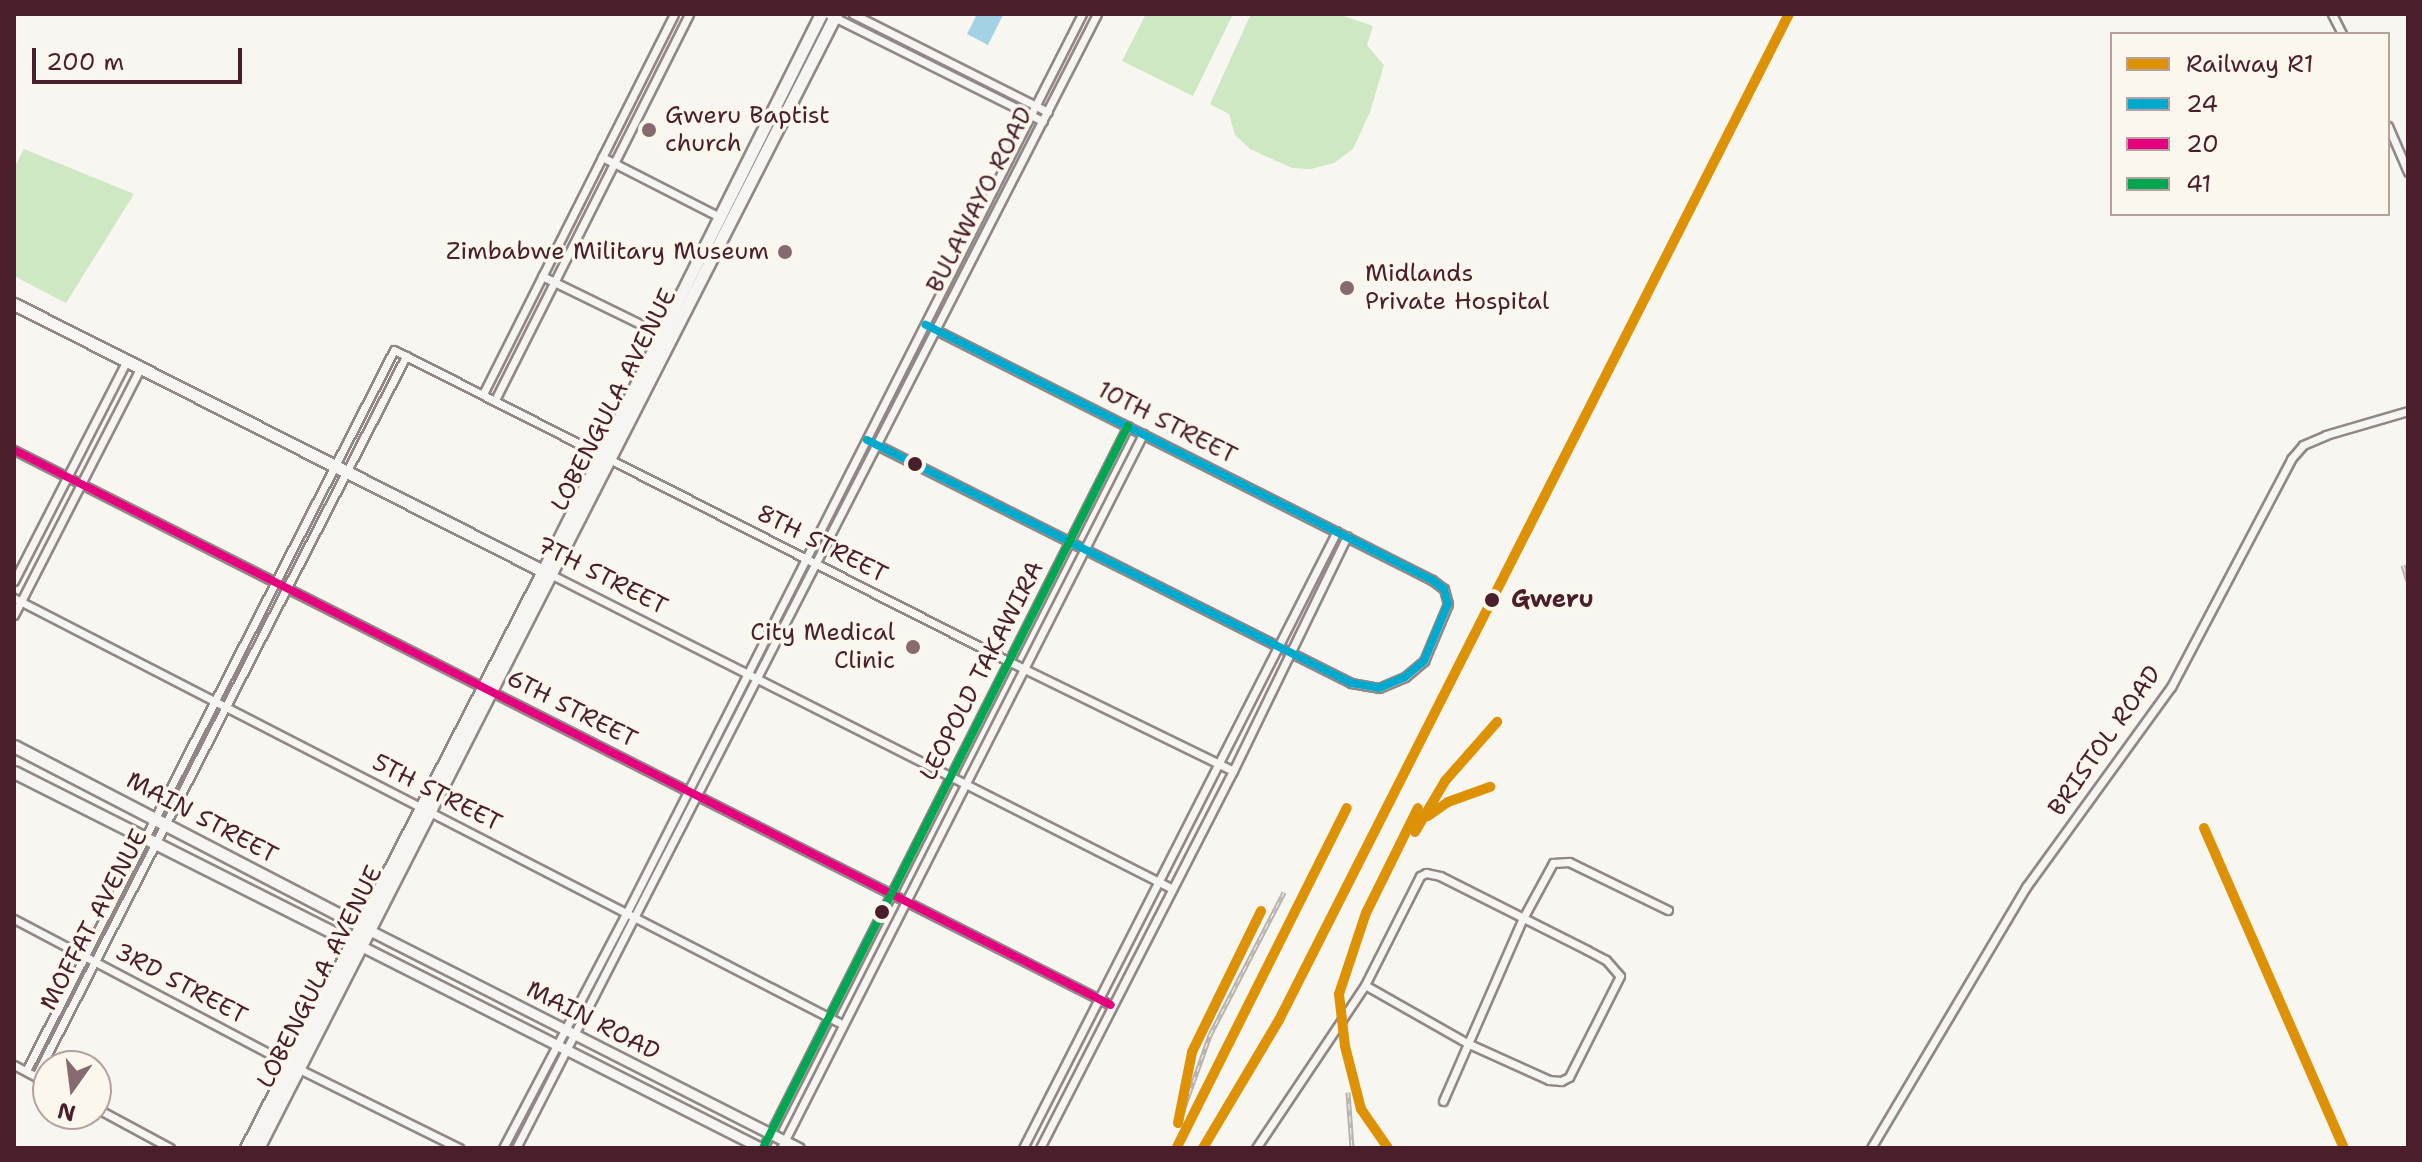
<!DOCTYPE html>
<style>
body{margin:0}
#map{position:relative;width:2422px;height:1162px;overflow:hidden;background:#f8f6f0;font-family:"Shantell Sans",sans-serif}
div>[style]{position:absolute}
.green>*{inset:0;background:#cde8c3}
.water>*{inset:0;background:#a3d2e5}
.roads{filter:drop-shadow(2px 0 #918787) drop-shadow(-2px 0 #918787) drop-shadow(0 2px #918787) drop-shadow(0 -2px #918787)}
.minor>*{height:7px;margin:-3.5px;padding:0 3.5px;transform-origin:3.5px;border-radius:3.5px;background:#f6f5f1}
.major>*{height:9px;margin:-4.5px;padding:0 4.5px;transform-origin:4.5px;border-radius:4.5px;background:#f6f5f1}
.highway>*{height:11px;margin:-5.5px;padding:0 5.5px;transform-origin:5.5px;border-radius:5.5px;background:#f6f5f1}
.rail>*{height:5px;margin-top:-2.5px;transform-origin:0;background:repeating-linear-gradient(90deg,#fbf7ec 0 6px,#b8b3b1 0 12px);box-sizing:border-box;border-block:2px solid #b8b3b1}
.bus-1>*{height:8px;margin:-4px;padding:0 4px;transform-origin:4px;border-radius:4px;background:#00a9ce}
.bus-2>*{height:8px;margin:-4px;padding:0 4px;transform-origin:4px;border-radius:4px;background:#e5007d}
.bus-3>*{height:8px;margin:-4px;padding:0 4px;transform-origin:4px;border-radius:4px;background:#00a651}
.rail-1>*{height:10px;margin:-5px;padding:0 5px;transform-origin:5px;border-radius:5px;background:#dd9206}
.dots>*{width:22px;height:22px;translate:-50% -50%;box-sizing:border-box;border:4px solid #fbf7ec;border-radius:50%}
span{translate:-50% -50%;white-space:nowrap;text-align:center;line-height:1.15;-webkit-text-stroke:7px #fbf7ec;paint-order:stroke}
.poi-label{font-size:24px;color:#4a1f2b}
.left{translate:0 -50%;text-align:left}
.right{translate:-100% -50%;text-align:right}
.street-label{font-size:24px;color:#4a1f2b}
.stop-label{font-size:24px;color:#4a1f2b;font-weight:700}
.frame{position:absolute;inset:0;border:16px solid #4a1f2b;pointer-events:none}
.legend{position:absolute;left:2110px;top:32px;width:280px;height:184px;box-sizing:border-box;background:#fbf7ec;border:2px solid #b4a19f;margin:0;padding:10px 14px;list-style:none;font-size:24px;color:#4a1f2b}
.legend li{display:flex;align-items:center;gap:16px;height:40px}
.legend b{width:40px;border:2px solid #b4a19f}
.north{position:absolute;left:32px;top:1050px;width:80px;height:80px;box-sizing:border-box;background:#fbf7ec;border:2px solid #b4a19f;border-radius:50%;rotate:194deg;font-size:22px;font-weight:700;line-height:32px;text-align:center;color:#4a1f2b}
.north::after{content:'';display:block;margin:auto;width:28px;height:36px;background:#876a70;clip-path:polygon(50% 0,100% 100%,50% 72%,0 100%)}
.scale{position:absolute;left:32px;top:48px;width:210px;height:36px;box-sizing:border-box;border:4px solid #4a1f2b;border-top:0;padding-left:10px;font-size:24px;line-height:28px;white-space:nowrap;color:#4a1f2b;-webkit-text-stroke:6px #fbf7ec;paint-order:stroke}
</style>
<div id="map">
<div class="green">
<div style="clip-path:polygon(1146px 14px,1233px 14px,1193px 96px,1122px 61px)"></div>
<div style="clip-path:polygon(1251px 14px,1338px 14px,1373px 26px,1367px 45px,1384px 65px,1370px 112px,1353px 149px,1334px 163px,1311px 169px,1292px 168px,1250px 149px,1235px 135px,1229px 114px,1210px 104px)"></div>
<div style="clip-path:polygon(24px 149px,134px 194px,66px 303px,14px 276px,14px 168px)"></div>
</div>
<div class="water">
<div style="clip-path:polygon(977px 14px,1003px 15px,988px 45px,967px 34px)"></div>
</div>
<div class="roads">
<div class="minor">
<div style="left:828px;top:14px;width:240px;rotate:26.5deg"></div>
<div style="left:853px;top:14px;width:218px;rotate:26.7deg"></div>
<div style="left:2332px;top:14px;width:22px;rotate:63deg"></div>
<div style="left:2388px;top:126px;width:50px;rotate:66.5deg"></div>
<div style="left:602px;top:157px;width:132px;rotate:27deg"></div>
<div style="left:542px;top:276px;width:137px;rotate:26deg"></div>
<div style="left:483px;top:394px;width:425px;rotate:-63.3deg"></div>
<div style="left:495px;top:400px;width:432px;rotate:-63.3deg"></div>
<div style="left:867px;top:440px;width:542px;rotate:26.66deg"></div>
<div style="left:1351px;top:683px;width:28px;rotate:10deg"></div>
<div style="left:1379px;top:688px;width:28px;rotate:-23deg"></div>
<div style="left:1405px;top:677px;width:25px;rotate:-40deg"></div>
<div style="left:1424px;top:661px;width:62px;rotate:-67.2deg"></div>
<div style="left:1448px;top:604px;width:16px;rotate:-105deg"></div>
<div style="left:1444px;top:589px;width:15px;rotate:-143deg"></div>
<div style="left:1432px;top:580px;width:567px;rotate:-153.25deg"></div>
<div style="left:14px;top:450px;width:1229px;rotate:26.84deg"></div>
<div style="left:550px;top:574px;width:696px;rotate:26.82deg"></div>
<div style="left:14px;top:581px;width:248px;rotate:-62.9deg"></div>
<div style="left:14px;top:598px;width:931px;rotate:27.23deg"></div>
<div style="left:14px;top:615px;width:279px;rotate:-62.9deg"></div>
<div style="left:14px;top:919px;width:320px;rotate:27.8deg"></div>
<div style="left:297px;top:1068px;width:181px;rotate:26.3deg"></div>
<div style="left:14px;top:1065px;width:38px;rotate:28deg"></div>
<div style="left:26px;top:1071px;width:809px;rotate:-62.96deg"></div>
<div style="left:394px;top:350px;width:691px;rotate:26.86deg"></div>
<div style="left:1010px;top:662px;width:248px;rotate:26deg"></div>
<div style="left:36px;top:1076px;width:810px;rotate:-62.8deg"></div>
<div style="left:1443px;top:1101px;width:197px;rotate:-66.4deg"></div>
<div style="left:1522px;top:920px;width:65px;rotate:-61.5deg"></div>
<div style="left:1553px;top:863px;width:16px;rotate:-4deg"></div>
<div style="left:1569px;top:862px;width:110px;rotate:25.9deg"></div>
<div style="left:96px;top:1108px;width:84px;rotate:28.4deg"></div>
<div style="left:503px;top:1148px;width:267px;rotate:-62.3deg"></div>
<div style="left:627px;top:912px;width:1007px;rotate:-63.13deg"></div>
<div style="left:516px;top:1148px;width:1274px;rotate:-62.87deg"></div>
<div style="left:763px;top:1148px;width:809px;rotate:-63.18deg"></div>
<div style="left:781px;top:1148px;width:801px;rotate:-63.11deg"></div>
<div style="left:1023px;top:1148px;width:692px;rotate:-63.03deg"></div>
<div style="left:1040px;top:1148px;width:424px;rotate:-62.9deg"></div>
<div style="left:1233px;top:771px;width:261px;rotate:-64.1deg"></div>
<div style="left:1256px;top:1148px;width:196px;rotate:-56.2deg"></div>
<div style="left:1365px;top:985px;width:122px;rotate:-63.2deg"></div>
<div style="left:1420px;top:876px;width:7px;rotate:-27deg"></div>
<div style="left:1426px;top:873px;width:14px;rotate:12deg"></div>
<div style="left:1440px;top:876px;width:165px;rotate:26.7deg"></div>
<div style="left:1587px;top:950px;width:21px;rotate:28deg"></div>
<div style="left:1606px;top:960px;width:21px;rotate:49deg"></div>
<div style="left:1620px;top:976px;width:113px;rotate:116.8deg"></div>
<div style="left:1569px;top:1077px;width:9px;rotate:153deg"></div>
<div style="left:1561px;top:1081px;width:12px;rotate:-175deg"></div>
<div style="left:1549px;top:1080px;width:90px;rotate:-155.7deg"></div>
<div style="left:1467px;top:1043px;width:117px;rotate:-150.4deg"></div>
<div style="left:1871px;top:1148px;width:304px;rotate:-59.3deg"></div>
<div style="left:2026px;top:887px;width:247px;rotate:-54.1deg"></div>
<div style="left:2171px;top:687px;width:258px;rotate:-62.2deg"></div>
<div style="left:2291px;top:459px;width:18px;rotate:-49deg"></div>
<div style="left:2303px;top:445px;width:25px;rotate:-23deg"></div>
<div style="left:2326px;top:435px;width:85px;rotate:-16.3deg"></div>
</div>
<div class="major">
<div style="left:369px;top:930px;width:482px;rotate:26.9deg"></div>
<div style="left:361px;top:946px;width:448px;rotate:26.8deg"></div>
</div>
<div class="highway">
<div style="left:14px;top:304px;width:599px;rotate:26.78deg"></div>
<div style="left:14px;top:746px;width:395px;rotate:27.4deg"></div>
<div style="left:14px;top:772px;width:383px;rotate:26.7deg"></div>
<div style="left:246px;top:1148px;width:649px;rotate:-62.76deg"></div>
<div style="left:543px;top:571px;width:623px;rotate:-63.48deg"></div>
<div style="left:258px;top:1148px;width:1273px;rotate:-62.99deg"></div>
</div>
</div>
<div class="rail">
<div style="left:2403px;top:565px;width:17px;rotate:73deg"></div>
<div style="left:1429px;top:815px;width:23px;rotate:-34deg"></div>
<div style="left:1448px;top:802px;width:45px;rotate:-19.7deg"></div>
<div style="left:1418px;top:827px;width:53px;rotate:-59.6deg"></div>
<div style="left:1445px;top:781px;width:79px;rotate:-48.6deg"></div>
<div style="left:2204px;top:828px;width:349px;rotate:66.4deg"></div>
<div style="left:1348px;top:1092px;width:56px;rotate:85.9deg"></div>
<div style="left:1181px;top:1116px;width:86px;rotate:-70.3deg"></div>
<div style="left:1210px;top:1035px;width:161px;rotate:-62.6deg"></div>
<div style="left:1220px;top:1122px;width:118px;rotate:-60deg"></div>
<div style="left:1279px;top:1020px;width:1128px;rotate:-63.12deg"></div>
<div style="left:1177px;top:1147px;width:379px;rotate:-63.4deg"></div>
<div style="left:1388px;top:1148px;width:47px;rotate:-124.7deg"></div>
<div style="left:1361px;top:1109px;width:65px;rotate:-104.3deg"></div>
<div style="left:1345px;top:1046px;width:52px;rotate:-96.6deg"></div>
<div style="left:1339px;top:994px;width:85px;rotate:-71.6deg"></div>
<div style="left:1366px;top:913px;width:117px;rotate:-63.7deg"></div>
</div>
<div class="bus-1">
<div style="left:867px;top:440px;width:542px;rotate:26.66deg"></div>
<div style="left:1351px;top:683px;width:28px;rotate:10deg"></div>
<div style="left:1379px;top:688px;width:28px;rotate:-23deg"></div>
<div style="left:1405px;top:677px;width:25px;rotate:-40deg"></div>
<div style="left:1424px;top:661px;width:62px;rotate:-67.2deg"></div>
<div style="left:1448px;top:604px;width:16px;rotate:-105deg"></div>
<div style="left:1444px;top:589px;width:15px;rotate:-143deg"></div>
<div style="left:1432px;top:580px;width:567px;rotate:-153.25deg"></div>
</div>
<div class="bus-2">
<div style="left:14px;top:450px;width:1229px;rotate:26.84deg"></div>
</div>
<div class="bus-3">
<div style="left:763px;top:1148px;width:809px;rotate:-63.18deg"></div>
</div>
<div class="rail-1">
<div style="left:1428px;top:816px;width:24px;rotate:-35deg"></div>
<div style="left:1448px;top:802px;width:45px;rotate:-19.7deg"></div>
<div style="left:2204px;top:828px;width:349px;rotate:66.4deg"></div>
<div style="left:1415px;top:832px;width:59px;rotate:-59.5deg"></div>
<div style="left:1445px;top:781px;width:79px;rotate:-48.6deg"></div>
<div style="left:1178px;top:1123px;width:72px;rotate:-78.8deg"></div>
<div style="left:1192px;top:1052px;width:157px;rotate:-63.9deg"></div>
<div style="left:1177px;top:1147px;width:379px;rotate:-63.4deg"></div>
<div style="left:1203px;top:1148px;width:149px;rotate:-59.3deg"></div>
<div style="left:1279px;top:1020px;width:1128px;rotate:-63.12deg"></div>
<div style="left:1388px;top:1148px;width:47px;rotate:-124.7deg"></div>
<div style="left:1361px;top:1109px;width:65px;rotate:-104.3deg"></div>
<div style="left:1345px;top:1046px;width:52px;rotate:-96.6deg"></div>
<div style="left:1339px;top:994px;width:85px;rotate:-71.6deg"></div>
<div style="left:1366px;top:913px;width:117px;rotate:-63.7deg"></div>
</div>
<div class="dots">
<div style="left:649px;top:130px;background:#876a70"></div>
<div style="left:785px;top:252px;background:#876a70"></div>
<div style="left:1347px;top:288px;background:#876a70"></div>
<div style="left:915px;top:464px;background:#4a1f2b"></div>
<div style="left:1492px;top:600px;background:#4a1f2b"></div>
<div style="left:913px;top:647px;background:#876a70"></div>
<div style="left:882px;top:912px;background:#4a1f2b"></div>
</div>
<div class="poi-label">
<span class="left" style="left:665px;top:130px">Gweru Baptist<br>church</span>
<span class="right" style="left:769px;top:252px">Zimbabwe Military Museum</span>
<span class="left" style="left:1365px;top:288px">Midlands<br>Private Hospital</span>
<span class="right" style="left:895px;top:647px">City Medical<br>Clinic</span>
</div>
<div class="street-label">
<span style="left:980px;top:200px;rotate:-63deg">BULAWAYO ROAD</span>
<span style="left:614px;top:400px;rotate:-63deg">LOBENGULA AVENUE</span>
<span style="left:1167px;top:423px;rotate:27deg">10TH STREET</span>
<span style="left:822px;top:544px;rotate:27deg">8TH STREET</span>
<span style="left:602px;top:576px;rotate:27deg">7TH STREET</span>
<span style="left:982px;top:671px;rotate:-63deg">LEOPOLD TAKAWIRA</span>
<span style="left:572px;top:709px;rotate:27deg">6TH STREET</span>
<span style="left:2105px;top:741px;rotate:-55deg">BRISTOL ROAD</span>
<span style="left:437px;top:793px;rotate:27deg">5TH STREET</span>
<span style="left:202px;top:818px;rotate:28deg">MAIN STREET</span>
<span style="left:94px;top:920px;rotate:-62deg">MOFFAT AVENUE</span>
<span style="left:320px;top:977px;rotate:-63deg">LOBENGULA AVENUE</span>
<span style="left:181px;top:984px;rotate:28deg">3RD STREET</span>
<span style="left:593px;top:1021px;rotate:27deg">MAIN ROAD</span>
</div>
<div class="stop-label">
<span class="left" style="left:1511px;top:600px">Gweru</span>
</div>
<div class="frame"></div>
<ul class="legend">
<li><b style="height:10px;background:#dd9206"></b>Railway R1</li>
<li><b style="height:10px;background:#00a9ce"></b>24</li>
<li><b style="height:10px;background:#e5007d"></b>20</li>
<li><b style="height:10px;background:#00a651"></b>41</li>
</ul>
<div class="north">N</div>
<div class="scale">200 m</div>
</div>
